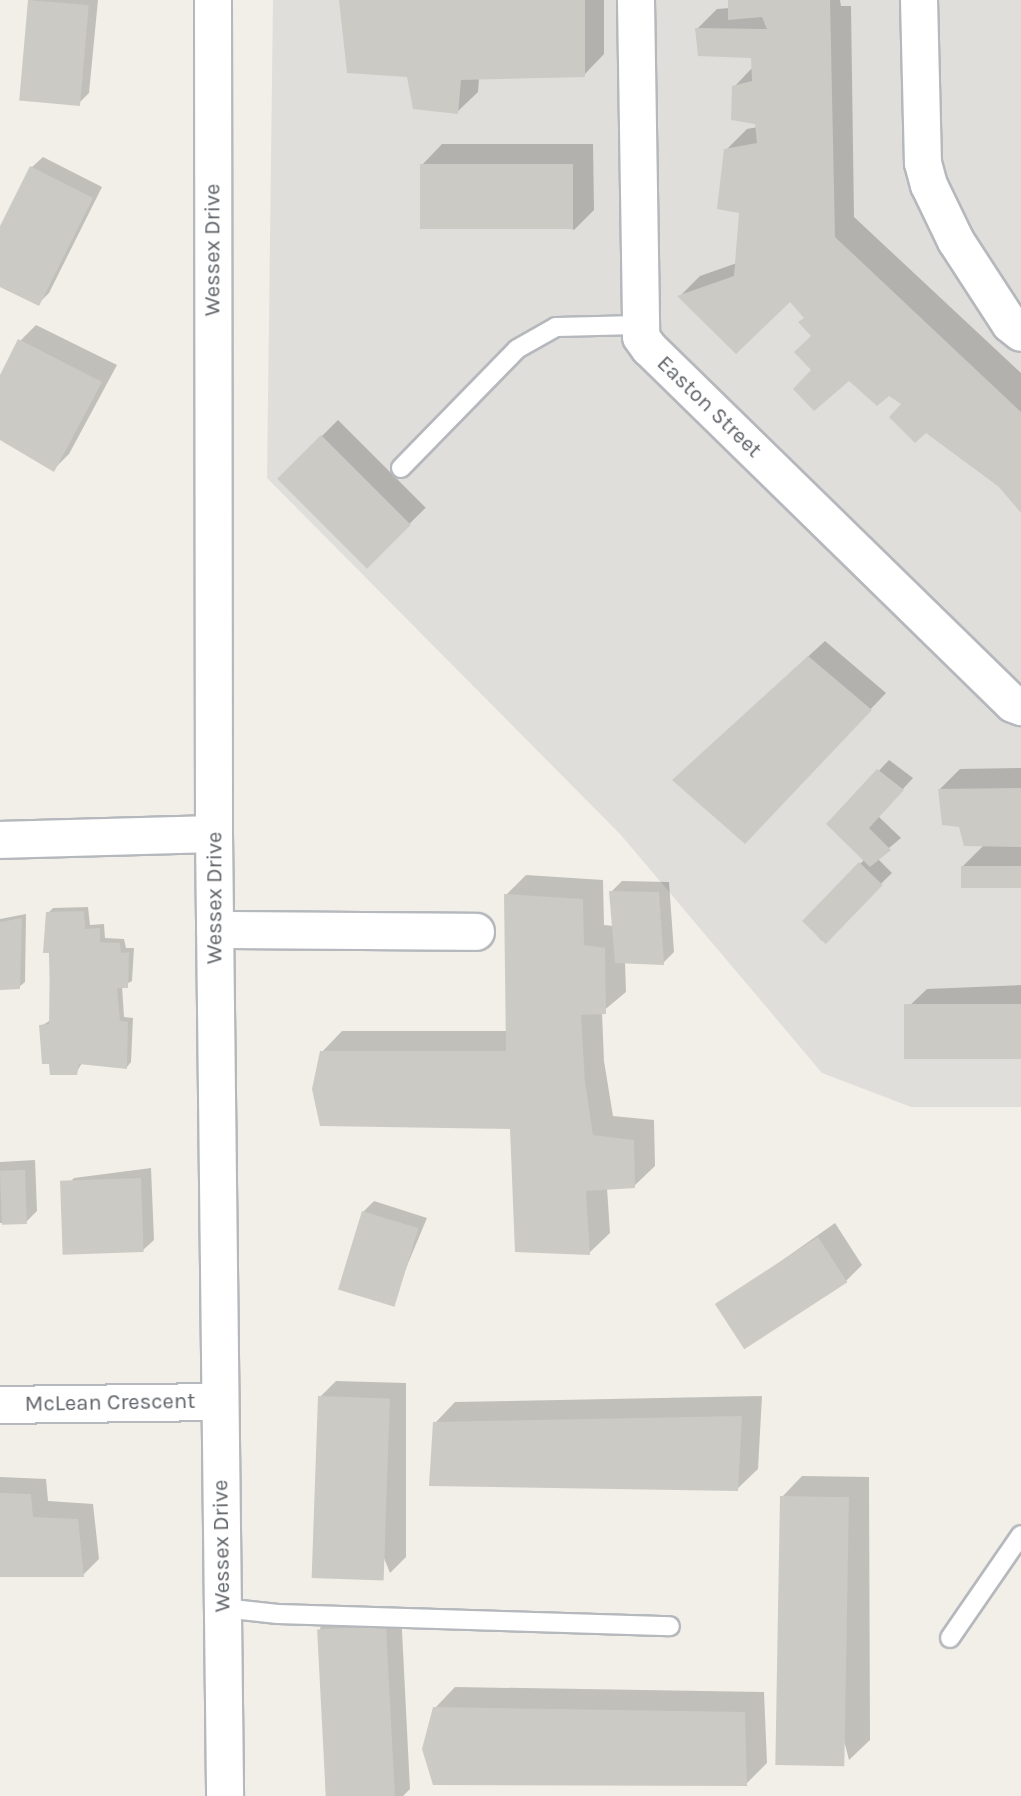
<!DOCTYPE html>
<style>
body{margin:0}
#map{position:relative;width:1021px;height:1796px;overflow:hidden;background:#f1efe8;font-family:Karla,sans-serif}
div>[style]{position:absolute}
.industrial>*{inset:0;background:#e0deda}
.shadow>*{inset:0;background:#0003;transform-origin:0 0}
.building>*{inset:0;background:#cccac5;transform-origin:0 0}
.roads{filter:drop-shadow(2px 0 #b5b8bc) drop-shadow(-2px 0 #b5b8bc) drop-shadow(0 2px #b5b8bc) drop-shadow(0 -2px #b5b8bc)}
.lane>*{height:18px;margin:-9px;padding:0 9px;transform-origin:9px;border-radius:9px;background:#fff}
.street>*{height:36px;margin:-18px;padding:0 18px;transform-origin:18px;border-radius:18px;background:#fff}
span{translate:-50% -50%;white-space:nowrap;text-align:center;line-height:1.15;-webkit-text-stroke:8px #fff;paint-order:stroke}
.street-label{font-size:22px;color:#5f6368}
</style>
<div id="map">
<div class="industrial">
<div style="clip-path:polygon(273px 0,1021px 0,1021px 1107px,911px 1107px,822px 1073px,621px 835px,267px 478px)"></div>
</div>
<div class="shadow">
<div style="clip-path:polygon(30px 0,98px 0,89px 93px,78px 104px,20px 99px)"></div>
<div style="clip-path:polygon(341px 0,604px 0,604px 54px,584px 75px,479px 78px,478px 92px,457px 112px,409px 75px)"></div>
<div style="clip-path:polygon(730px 0,840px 0,841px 6px,851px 6px,854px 217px,1021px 373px,1021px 510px,1001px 486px,889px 393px,813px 370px,814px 335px,806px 317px,790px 299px,680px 296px,700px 276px,737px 263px,741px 211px,726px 150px,747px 129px,758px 127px,734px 87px,753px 67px,752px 56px,697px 29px,717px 9px,730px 8px)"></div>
<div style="clip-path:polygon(442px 144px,593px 144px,594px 210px,574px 230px,422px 165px)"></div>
<div style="clip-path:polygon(43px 157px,102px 187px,49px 293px,38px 304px,0 285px,0 231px,32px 167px)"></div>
<div style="clip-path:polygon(36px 325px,117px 365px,69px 454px,53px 470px,0 438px,0 379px,20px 341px)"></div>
<div style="left:338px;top:420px;width:124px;height:83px;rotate:45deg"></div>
<div style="clip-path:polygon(825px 641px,886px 693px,760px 825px,690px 765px)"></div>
<div style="clip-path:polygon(889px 760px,913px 778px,878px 816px,901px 838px,877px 858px,892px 873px,822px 941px,804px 920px,865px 859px,829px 824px)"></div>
<div style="clip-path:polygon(1021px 768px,1021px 888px,963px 866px,985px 844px,961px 825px,940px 789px,960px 769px)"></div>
<div style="clip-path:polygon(526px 875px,603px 880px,604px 925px,614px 926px,611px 892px,622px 881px,669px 882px,674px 952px,663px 963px,625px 962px,626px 992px,602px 1012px,604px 1061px,613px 1116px,654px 1120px,655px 1166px,634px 1186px,607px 1188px,610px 1233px,589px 1253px,512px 1127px,322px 1052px,342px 1031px,508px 1031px,506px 895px)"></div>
<div style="clip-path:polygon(88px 907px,90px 925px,104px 924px,105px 938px,124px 939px,126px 948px,134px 948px,132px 981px,122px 986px,124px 1017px,133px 1018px,131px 1062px,127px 1067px,82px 1063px,76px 1073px,41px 1026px,51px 1020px,48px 913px,53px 908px)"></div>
<div style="clip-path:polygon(26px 914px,25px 982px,19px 987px,0 981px,0 919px)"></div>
<div style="clip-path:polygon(1021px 985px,1021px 1057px,906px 1009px,927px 989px)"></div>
<div style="clip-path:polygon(35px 1160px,37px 1211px,26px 1222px,0 1223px,0 1162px)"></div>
<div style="clip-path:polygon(151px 1168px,154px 1240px,143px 1250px,63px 1189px,74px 1178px)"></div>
<div style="clip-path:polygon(374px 1201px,427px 1218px,396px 1292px,385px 1302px,363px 1212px)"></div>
<div style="clip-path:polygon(835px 1223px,862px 1265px,846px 1281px,720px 1309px,736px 1293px)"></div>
<div style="clip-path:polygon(336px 1381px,406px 1383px,406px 1557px,390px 1573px,320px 1397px)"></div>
<div style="clip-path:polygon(762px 1396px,758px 1469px,737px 1489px,435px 1423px,455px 1402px)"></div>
<div style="clip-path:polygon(802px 1476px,869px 1477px,870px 1740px,849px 1760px,782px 1497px)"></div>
<div style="clip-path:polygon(0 1477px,46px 1479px,48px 1501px,93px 1504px,99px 1559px,83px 1575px,0 1575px)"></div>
<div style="clip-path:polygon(401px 1611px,410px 1789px,403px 1796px,326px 1796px,320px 1628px,336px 1612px)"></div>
<div style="clip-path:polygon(455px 1687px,764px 1692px,767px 1763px,746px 1784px,435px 1708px)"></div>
</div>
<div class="building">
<div style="left:28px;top:0;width:61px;height:101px;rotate:5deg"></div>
<div style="clip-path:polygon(339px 0,585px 0,585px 77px,461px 80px,458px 114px,413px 109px,407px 77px,347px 73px)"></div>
<div style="clip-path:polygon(728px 0,830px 0,835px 237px,1021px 412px,1021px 513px,999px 487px,926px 433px,915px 443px,889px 417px,901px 404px,889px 396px,877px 406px,849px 381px,814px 411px,793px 389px,811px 370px,794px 352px,811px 336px,798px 322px,804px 318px,790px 302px,736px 354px,677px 296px,734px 276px,739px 213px,717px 209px,724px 149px,757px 143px,755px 124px,731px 120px,732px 86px,752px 81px,751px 58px,698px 56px,695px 28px,767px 29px,762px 17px,728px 20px)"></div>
<div style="left:420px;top:164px;width:153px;height:65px"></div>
<div style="clip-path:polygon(30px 166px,93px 198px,39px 306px,0 287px,0 226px)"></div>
<div style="clip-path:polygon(18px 339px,102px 382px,54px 472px,0 440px,0 375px)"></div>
<div style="left:321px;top:435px;width:127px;height:62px;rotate:45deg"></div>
<div style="clip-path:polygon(808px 656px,872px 710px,745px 844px,672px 780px)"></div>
<div style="clip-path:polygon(877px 769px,904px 790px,869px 828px,891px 850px,870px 867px,826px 824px)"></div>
<div style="clip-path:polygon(1021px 788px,1021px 847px,964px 846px,959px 827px,942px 825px,938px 789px)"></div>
<div style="left:859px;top:862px;width:33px;height:82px;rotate:44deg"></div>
<div style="left:961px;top:866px;width:60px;height:22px"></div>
<div style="clip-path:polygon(609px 891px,659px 892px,664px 965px,615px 963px)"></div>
<div style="clip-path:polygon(504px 894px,583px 899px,584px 945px,605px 948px,606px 1014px,581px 1015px,585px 1082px,593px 1135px,634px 1140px,635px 1188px,586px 1191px,590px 1255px,515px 1252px,510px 1129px,320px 1126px,312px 1089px,320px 1051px,506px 1051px)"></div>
<div style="clip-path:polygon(84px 911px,85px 929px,100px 928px,100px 942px,120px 943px,121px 953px,129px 952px,128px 988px,117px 988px,120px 1021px,128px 1022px,127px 1069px,79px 1064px,77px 1075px,50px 1075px,49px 1064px,42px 1064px,39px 1025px,49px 1024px,50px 953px,43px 953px,46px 912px)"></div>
<div style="clip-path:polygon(22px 918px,20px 989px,0 990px,0 922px)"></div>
<div style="left:1021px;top:1004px;width:55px;height:117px;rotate:90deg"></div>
<div style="left:25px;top:1170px;width:54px;height:25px;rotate:88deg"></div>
<div style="left:141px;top:1178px;width:74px;height:81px;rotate:88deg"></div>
<div style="left:362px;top:1211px;width:59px;height:82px;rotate:17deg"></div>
<div style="left:818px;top:1237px;width:54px;height:123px;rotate:57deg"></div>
<div style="left:318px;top:1396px;width:72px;height:182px;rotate:2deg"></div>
<div style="clip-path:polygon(742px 1416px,738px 1491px,429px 1486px,433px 1422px)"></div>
<div style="clip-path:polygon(0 1493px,31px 1494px,33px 1517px,78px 1519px,84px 1577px,0 1577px)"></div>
<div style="left:780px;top:1496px;width:69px;height:269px;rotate:1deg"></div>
<div style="left:386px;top:1626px;width:170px;height:69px;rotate:87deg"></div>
<div style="clip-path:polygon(433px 1707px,745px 1712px,747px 1786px,433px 1785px,422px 1749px)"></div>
</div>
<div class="roads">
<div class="lane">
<div style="left:401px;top:468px;width:166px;rotate:-45.7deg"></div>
<div style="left:517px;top:349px;width:45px;rotate:-29.4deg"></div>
<div style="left:556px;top:327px;width:83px;rotate:-1.4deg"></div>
<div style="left:223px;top:1608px;width:55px;rotate:6.2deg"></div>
<div style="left:278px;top:1614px;width:392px;rotate:1.8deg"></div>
<div style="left:950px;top:1638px;width:125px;rotate:-55.4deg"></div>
</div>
<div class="street">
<div style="left:213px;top:0;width:834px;rotate:89.93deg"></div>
<div style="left:214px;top:834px;width:962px;rotate:89.34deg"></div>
<div style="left:636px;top:0;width:337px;rotate:89.1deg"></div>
<div style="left:641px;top:337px;width:14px;rotate:54deg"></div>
<div style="left:649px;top:348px;width:509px;rotate:44.36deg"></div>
<div style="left:1013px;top:704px;width:9px;rotate:21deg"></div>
<div style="left:919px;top:0;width:163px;rotate:88.6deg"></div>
<div style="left:923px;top:163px;width:23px;rotate:75deg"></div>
<div style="left:929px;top:185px;width:62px;rotate:64.3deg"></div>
<div style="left:956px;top:241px;width:99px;rotate:57deg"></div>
<div style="left:1010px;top:324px;width:14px;rotate:39deg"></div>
<div style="left:0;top:840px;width:214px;rotate:-1.6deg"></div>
<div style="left:215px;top:930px;width:261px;rotate:0.4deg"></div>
<div style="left:0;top:1405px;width:220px;rotate:-0.8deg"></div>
</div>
</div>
<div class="street-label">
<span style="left:213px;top:250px;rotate:-90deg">Wessex Drive</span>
<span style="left:709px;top:407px;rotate:44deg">Easton Street</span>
<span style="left:215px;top:898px;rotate:-90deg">Wessex Drive</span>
<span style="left:110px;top:1403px;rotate:-1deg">McLean Crescent</span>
<span style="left:222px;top:1546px;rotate:-91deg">Wessex Drive</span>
</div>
</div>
